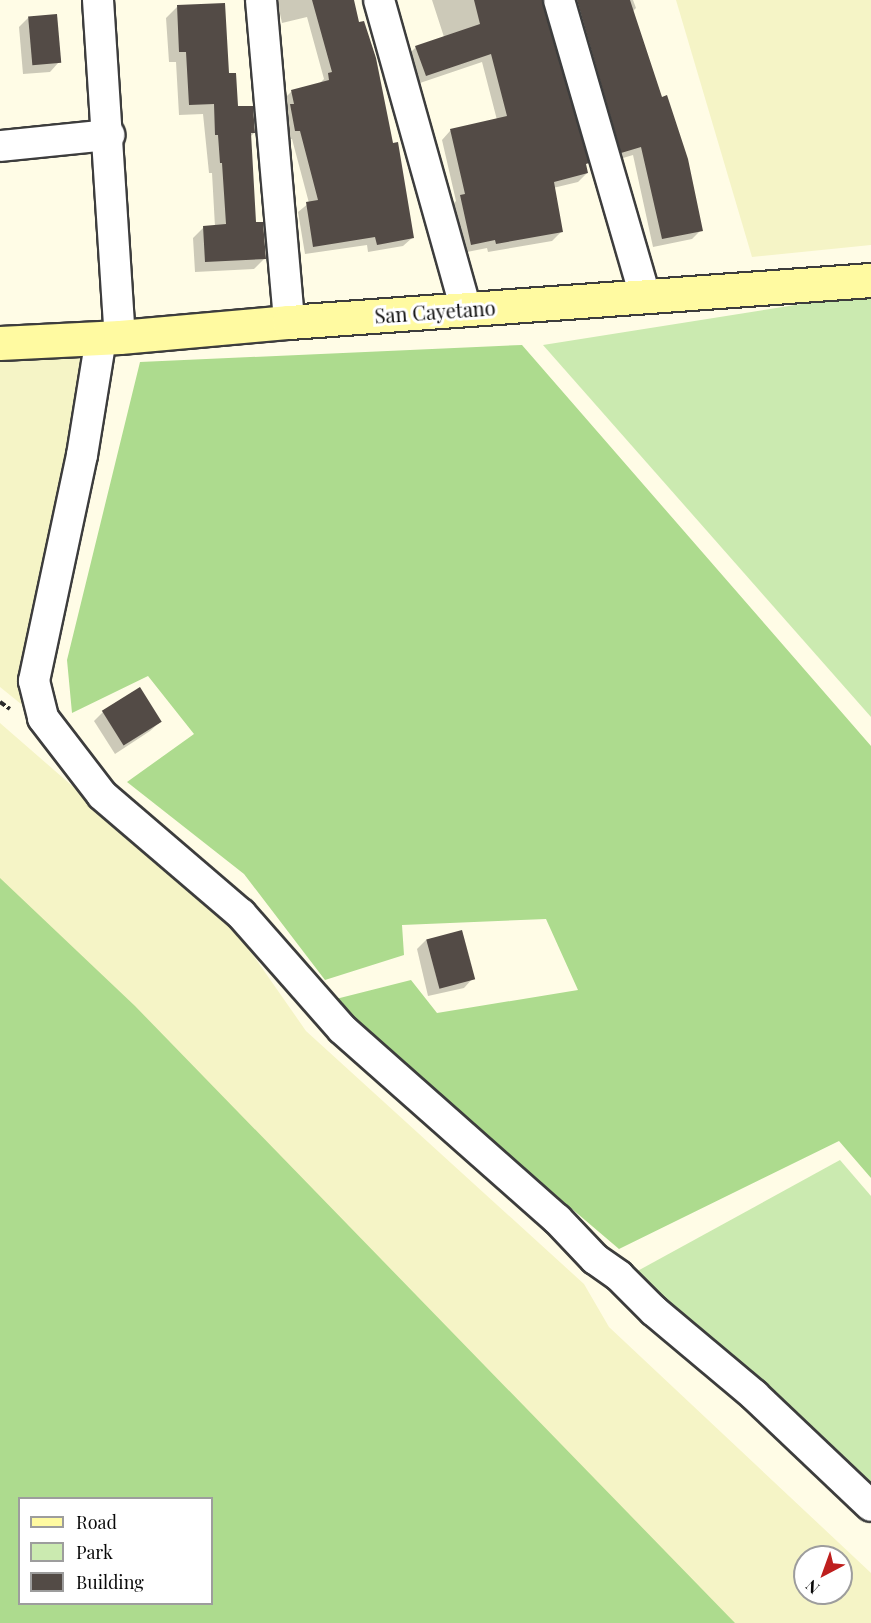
<!DOCTYPE html>
<style>
body{margin:0}
#map{position:relative;width:871px;height:1623px;overflow:hidden;background:#fffce6;font-family:"Playfair Display",serif}
div>[style]{position:absolute}
.farmland>*{inset:0;background:#f5f4c6}
.green>*{inset:0;background:#cbeab0}
.forest>*{inset:0;background:#addb8e}
.shadow>*{inset:0;background:#0003}
.building>*{inset:0;background:#534b46;transform-origin:0 0}
.path>*{height:4px;margin-top:-2px;transform-origin:0;background:repeating-linear-gradient(90deg,#2c2c2c 0 6px,transparent 0 9px)}
.roads{filter:drop-shadow(2px 0 #3d3d3d) drop-shadow(-2px 0 #3d3d3d) drop-shadow(0 2px #3d3d3d) drop-shadow(0 -2px #3d3d3d)}
.minor>*{height:30px;margin:-15px;padding:0 15px;transform-origin:15px;border-radius:15px;background:#fff}
.secondary>*{height:33px;margin:-16.5px;padding:0 16.5px;transform-origin:16.5px;border-radius:16.5px;background:#fffaa1}
span{translate:-50% -50%;white-space:nowrap;text-align:center;line-height:1.15;-webkit-text-stroke:6px #fff;paint-order:stroke}
.street-label{font-size:20px;color:#0a0a0a}
.legend{position:absolute;left:18px;top:1497px;width:195px;height:108px;box-sizing:border-box;background:#fff;border:2px solid #9d9d9d;margin:0;padding:8px 10px;list-style:none;font-size:18px;color:#0a0a0a}
.legend li{display:flex;align-items:center;gap:12px;height:30px}
.legend b{width:30px;border:2px solid #9d9d9d}
.north{position:absolute;left:793px;top:1545px;width:60px;height:60px;box-sizing:border-box;background:#fff;border:2px solid #9d9d9d;border-radius:50%;rotate:221deg;font-size:16px;font-weight:700;line-height:24px;text-align:center;color:#0a0a0a}
.north::after{content:'';display:block;margin:auto;width:21px;height:27px;background:#be1f1e;clip-path:polygon(50% 0,100% 100%,50% 72%,0 100%)}
</style>
<div id="map">
<div class="farmland">
<div style="clip-path:polygon(676px 0,871px 0,871px 245px,752px 257px)"></div>
<div style="clip-path:polygon(102px 347px,26px 708px,0 687px,0 355px)"></div>
<div style="clip-path:polygon(evenodd,0 723px,232px 925px,306px 1031px,584px 1284px,609px 1327px,871px 1573px,871px 1623px,0 1623px,0 723px,20px 1498px,212px 1498px,212px 1604px,20px 1604px,20px 1498px,0 723px,805px 1557px,841px 1557px,841px 1593px,805px 1593px,805px 1557px)"></div>
</div>
<div class="green">
<div style="clip-path:polygon(871px 293px,871px 717px,543px 345px)"></div>
<div style="clip-path:polygon(840px 1160px,871px 1196px,871px 1507px,632px 1274px)"></div>
</div>
<div class="forest">
<div style="clip-path:polygon(522px 345px,871px 746px,871px 1178px,839px 1141px,619px 1249px,328px 1001px,411px 980px,437px 1013px,578px 990px,546px 919px,402px 925px,404px 955px,325px 980px,244px 874px,127px 782px,194px 734px,148px 676px,72px 713px,67px 660px,140px 362px)"></div>
<div style="clip-path:polygon(evenodd,0 878px,135px 1006px,735px 1623px,0 1623px,0 878px,20px 1498px,212px 1498px,212px 1604px,20px 1604px,20px 1498px)"></div>
</div>
<div class="shadow">
<div style="clip-path:polygon(277px 0,352px 0,412px 238px,403px 246px,368px 252px,367px 245px,305px 254px,298px 212px,309px 203px,292px 139px,286px 139px,283px 100px,291px 92px,320px 83px,324px 79px,307px 17px,282px 23px)"></div>
<div style="clip-path:polygon(432px 0,541px 0,587px 173px,578px 182px,553px 188px,561px 232px,552px 241px,488px 252px,487px 248px,462px 253px,452px 205px,456px 201px,442px 140px,450px 131px,497px 120px,482px 62px,417px 84px,407px 56px,416px 47px,444px 37px)"></div>
<div style="clip-path:polygon(564px 0,633px 0,636px 8px,632px 12px,701px 230px,692px 239px,653px 247px,633px 155px,613px 161px)"></div>
<div style="clip-path:polygon(177px 7px,227px 74px,236px 108px,254px 133px,250px 137px,255px 224px,265px 258px,254px 269px,195px 272px,193px 238px,204px 227px,215px 227px,212px 173px,209px 173px,203px 114px,179px 115px,176px 62px,169px 62px,166px 18px)"></div>
<div style="clip-path:polygon(28px 18px,59px 62px,50px 72px,23px 74px,19px 27px)"></div>
<div style="clip-path:polygon(103px 712px,160px 722px,150px 731px,115px 754px,94px 721px)"></div>
<div style="clip-path:polygon(461px 932px,473px 978px,464px 988px,428px 996px,417px 949px,426px 940px)"></div>
</div>
<div class="building">
<div style="clip-path:polygon(312px 0,354px 0,359px 22px,364px 21px,376px 58px,393px 143px,398px 142px,414px 238px,377px 245px,375px 237px,313px 247px,306px 202px,318px 200px,300px 131px,295px 131px,290px 104px,294px 104px,291px 90px,329px 80px,328px 73px,332px 72px)"></div>
<div style="clip-path:polygon(474px 0,542px 0,589px 163px,586px 164px,588px 173px,554px 182px,563px 232px,496px 244px,495px 240px,471px 245px,460px 195px,465px 194px,450px 129px,507px 116px,491px 54px,426px 76px,415px 46px,480px 24px)"></div>
<div style="clip-path:polygon(577px 0,630px 0,662px 97px,667px 95px,688px 159px,703px 231px,662px 239px,641px 147px,621px 153px)"></div>
<div style="clip-path:polygon(225px 3px,229px 73px,236px 73px,238px 106px,253px 106px,255px 133px,251px 133px,256px 222px,263px 222px,266px 259px,205px 262px,203px 226px,226px 224px,222px 163px,220px 163px,218px 135px,215px 135px,214px 104px,189px 105px,186px 52px,179px 52px,177px 5px)"></div>
<div style="left:57px;top:14px;width:49px;height:29px;rotate:85deg"></div>
<div style="left:140px;top:687px;width:41px;height:45px;rotate:58deg"></div>
<div style="left:462px;top:930px;width:51px;height:37px;rotate:75deg"></div>
</div>
<div class="path">
<div style="left:0;top:702px;width:12px;rotate:35deg"></div>
</div>
<div class="roads">
<div class="minor">
<div style="left:98px;top:0;width:338px;rotate:86.3deg"></div>
<div style="left:261px;top:0;width:323px;rotate:85deg"></div>
<div style="left:379px;top:0;width:321px;rotate:74.3deg"></div>
<div style="left:559px;top:0;width:308px;rotate:73.8deg"></div>
<div style="left:0;top:146px;width:110px;rotate:-5.8deg"></div>
<div style="left:101px;top:338px;width:119px;rotate:99.2deg"></div>
<div style="left:82px;top:455px;width:231px;rotate:102deg"></div>
<div style="left:34px;top:681px;width:38px;rotate:76deg"></div>
<div style="left:43px;top:718px;width:97px;rotate:52.5deg"></div>
<div style="left:102px;top:795px;width:183px;rotate:40.6deg"></div>
<div style="left:241px;top:914px;width:153px;rotate:48.7deg"></div>
<div style="left:342px;top:1029px;width:287px;rotate:41.5deg"></div>
<div style="left:557px;top:1219px;width:55px;rotate:46.5deg"></div>
<div style="left:595px;top:1259px;width:29px;rotate:35deg"></div>
<div style="left:619px;top:1276px;width:49px;rotate:45deg"></div>
<div style="left:654px;top:1311px;width:131px;rotate:40deg"></div>
<div style="left:754px;top:1395px;width:161px;rotate:43.5deg"></div>
</div>
<div class="secondary">
<div style="left:0;top:343px;width:120px;rotate:-2.9deg"></div>
<div style="left:120px;top:337px;width:170px;rotate:-5.1deg"></div>
<div style="left:289px;top:322px;width:584px;rotate:-4.13deg"></div>
</div>
</div>
<div class="street-label">
<span style="left:435px;top:311px;rotate:-4deg">San Cayetano</span>
</div>
<ul class="legend">
<li><b style="height:8px;background:#fffaa1"></b>Road</li>
<li><b style="height:16px;background:#cbeab0"></b>Park</li>
<li><b style="height:16px;background:#534b46"></b>Building</li>
</ul>
<div class="north">N</div>
</div>
